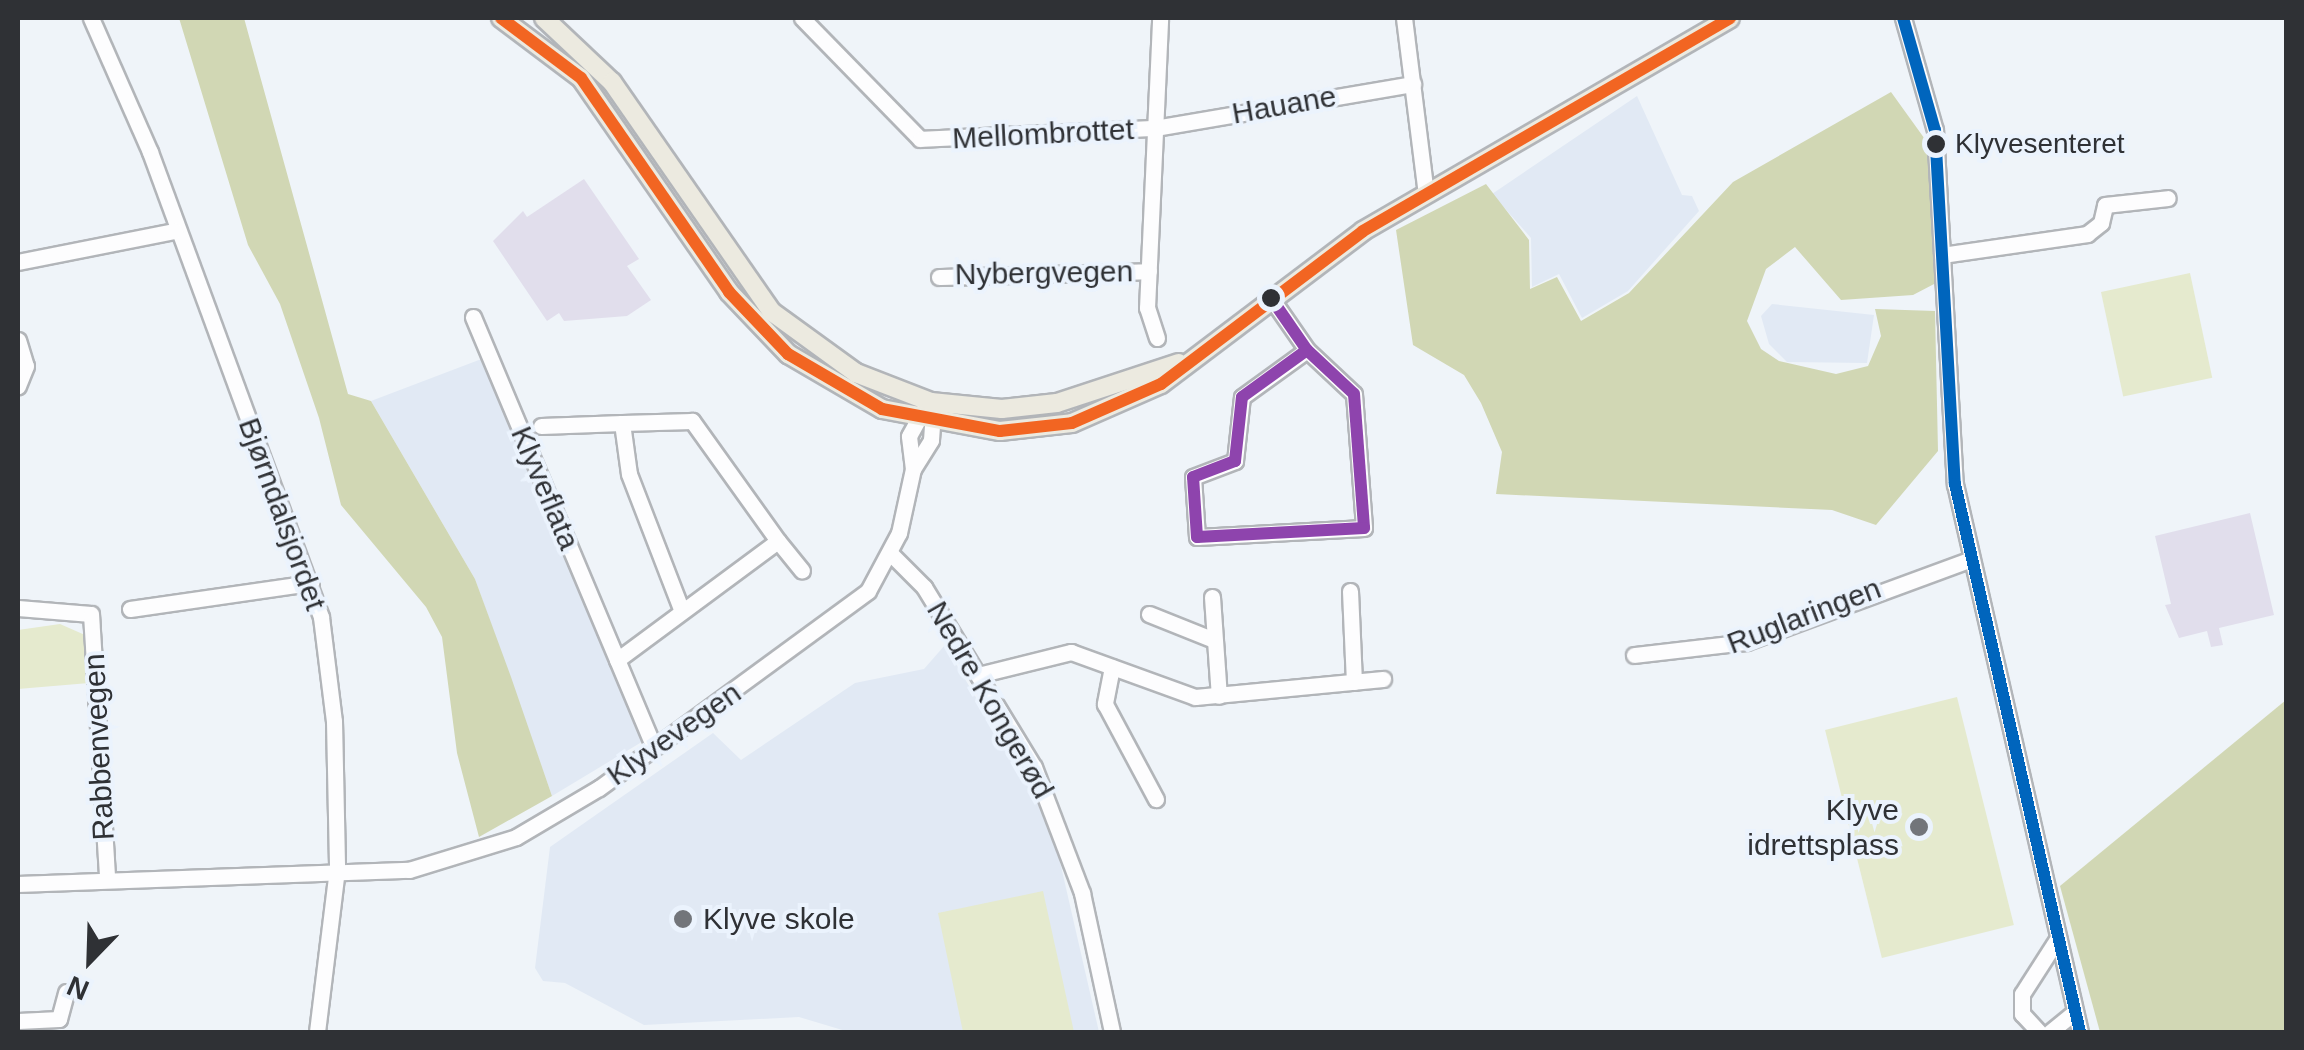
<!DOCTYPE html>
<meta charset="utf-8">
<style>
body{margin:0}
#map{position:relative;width:2304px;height:1050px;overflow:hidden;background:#eff4f9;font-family:Helvetica,sans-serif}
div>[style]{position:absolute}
.built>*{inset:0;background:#e1e9f4}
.green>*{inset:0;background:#e5eace;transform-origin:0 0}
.forest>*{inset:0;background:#d1d7b4}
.building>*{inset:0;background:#e1deec}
.roads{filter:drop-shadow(2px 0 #b2b5b9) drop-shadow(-2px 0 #b2b5b9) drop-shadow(0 2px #b2b5b9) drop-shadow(0 -2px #b2b5b9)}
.minor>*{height:15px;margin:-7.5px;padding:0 7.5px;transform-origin:7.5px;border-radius:7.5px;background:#fdfdfe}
.major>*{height:18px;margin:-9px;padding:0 9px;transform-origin:9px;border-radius:9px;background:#eceae0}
.bus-1>*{height:12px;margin:-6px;padding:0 6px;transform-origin:6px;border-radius:6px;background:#f26522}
.bus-2>*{height:12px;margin:-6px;padding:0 6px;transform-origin:6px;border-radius:6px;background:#0065bd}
.bus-3>*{height:12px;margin:-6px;padding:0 6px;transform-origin:6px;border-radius:6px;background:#8e44ad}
.dots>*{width:28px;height:28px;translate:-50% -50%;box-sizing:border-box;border:5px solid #ebf3fd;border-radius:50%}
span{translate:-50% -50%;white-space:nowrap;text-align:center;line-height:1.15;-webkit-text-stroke:8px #ebf3fd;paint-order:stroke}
.bus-label{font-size:28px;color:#2f3135}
.left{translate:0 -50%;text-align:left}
.street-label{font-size:30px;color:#2f3135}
.poi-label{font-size:30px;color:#2f3135}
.right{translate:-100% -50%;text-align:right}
.frame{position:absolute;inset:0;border:20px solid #2f3135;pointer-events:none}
.north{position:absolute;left:40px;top:910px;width:100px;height:100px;-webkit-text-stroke:8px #ebf3fd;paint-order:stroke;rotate:203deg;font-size:28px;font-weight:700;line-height:40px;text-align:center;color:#2f3135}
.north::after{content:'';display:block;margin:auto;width:35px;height:45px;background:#2f3135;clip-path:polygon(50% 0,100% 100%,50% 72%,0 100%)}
</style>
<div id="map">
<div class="built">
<div style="clip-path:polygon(1637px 96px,1682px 195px,1692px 196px,1699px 211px,1628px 291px,1582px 318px,1559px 274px,1532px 287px,1531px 238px,1492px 194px)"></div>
<div style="clip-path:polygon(1772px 304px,1874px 315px,1867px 363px,1787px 362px,1769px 344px,1761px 316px)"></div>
<div style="clip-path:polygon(492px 355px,645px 740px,552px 796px,475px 579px,371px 401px)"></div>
<div style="clip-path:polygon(945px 645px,1052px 827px,1099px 1032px,849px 1032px,799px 1017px,644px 1025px,565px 983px,543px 981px,535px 968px,550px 847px,713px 733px,741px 760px,855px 683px,924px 669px)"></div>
</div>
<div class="green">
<div style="left:2190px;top:273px;width:107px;height:91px;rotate:78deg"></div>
<div style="clip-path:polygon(60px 624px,85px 635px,89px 683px,18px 689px,18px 630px)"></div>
<div style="left:1957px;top:697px;width:235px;height:136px;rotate:76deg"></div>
<div style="clip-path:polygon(1043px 891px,1074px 1032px,963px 1032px,938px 913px)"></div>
</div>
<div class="forest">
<div style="clip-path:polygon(179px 18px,244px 18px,348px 394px,371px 401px,475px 579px,511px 677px,552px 796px,479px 837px,457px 753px,442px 637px,426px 607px,341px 505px,319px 418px,280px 304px,248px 245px)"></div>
<div style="clip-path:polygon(1891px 92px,1927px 142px,1936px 283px,1913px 295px,1841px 300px,1795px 247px,1766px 269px,1747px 321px,1761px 349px,1779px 361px,1836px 374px,1868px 366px,1881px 336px,1875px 309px,1935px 311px,1938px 451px,1876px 525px,1832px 510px,1496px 494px,1502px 452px,1481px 403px,1464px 375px,1413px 345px,1396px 230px,1486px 184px,1529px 240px,1530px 289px,1557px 277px,1581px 321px,1629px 293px,1733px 182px)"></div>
<div style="clip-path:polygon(2286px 700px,2286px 1032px,2100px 1032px,2060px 886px)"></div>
</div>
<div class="building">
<div style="clip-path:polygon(584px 179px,639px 259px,627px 266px,651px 300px,627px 316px,564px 321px,559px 313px,547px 321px,493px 241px,523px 211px,527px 217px)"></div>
<div style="clip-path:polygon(2250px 513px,2274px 615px,2219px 628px,2223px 645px,2211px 647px,2207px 631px,2179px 638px,2165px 605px,2171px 604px,2155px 536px)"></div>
</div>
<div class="roads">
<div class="minor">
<div style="left:91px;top:18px;width:146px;rotate:66.2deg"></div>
<div style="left:150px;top:152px;width:495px;rotate:69.8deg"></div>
<div style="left:321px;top:617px;width:105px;rotate:82.9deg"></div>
<div style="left:334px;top:721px;width:148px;rotate:88.8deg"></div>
<div style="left:337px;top:869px;width:164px;rotate:97deg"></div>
<div style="left:802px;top:18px;width:169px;rotate:45.7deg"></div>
<div style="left:920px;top:139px;width:235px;rotate:-2.7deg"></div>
<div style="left:1155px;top:128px;width:262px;rotate:-9.7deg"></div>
<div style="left:1404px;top:18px;width:177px;rotate:82.9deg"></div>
<div style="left:1903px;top:18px;width:116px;rotate:74.1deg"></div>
<div style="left:1935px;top:130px;width:355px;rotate:86.8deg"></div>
<div style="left:1955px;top:484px;width:562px;rotate:77.15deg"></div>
<div style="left:1942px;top:255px;width:147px;rotate:-8.2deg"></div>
<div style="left:2087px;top:234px;width:18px;rotate:-38deg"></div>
<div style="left:2101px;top:223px;width:18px;rotate:-77deg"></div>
<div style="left:2105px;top:205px;width:63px;rotate:-6.3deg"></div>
<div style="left:18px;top:262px;width:160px;rotate:-11.2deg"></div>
<div style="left:939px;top:277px;width:210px;rotate:-1.6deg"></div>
<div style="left:1271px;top:298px;width:63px;rotate:55.3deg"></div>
<div style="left:1307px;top:350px;width:64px;rotate:43.1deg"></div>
<div style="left:1354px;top:394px;width:134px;rotate:85.7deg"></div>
<div style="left:1364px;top:528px;width:167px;rotate:176.9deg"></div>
<div style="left:1197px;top:537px;width:60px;rotate:-93.8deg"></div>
<div style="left:1193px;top:477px;width:45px;rotate:-20.9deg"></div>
<div style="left:1235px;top:461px;width:64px;rotate:-83.8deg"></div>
<div style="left:1242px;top:397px;width:80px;rotate:-35.9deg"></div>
<div style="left:473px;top:317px;width:467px;rotate:67.2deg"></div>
<div style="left:1157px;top:338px;width:32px;rotate:-108deg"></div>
<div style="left:1147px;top:308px;width:290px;rotate:-87.4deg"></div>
<div style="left:18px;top:340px;width:27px;rotate:73deg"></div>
<div style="left:26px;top:366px;width:22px;rotate:112deg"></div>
<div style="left:541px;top:426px;width:81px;rotate:-2.1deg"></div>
<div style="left:913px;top:469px;width:33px;rotate:-97deg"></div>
<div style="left:909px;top:436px;width:31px;rotate:-61deg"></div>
<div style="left:778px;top:541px;width:38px;rotate:51deg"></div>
<div style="left:891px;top:554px;width:47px;rotate:45deg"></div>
<div style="left:924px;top:587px;width:211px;rotate:58.6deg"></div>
<div style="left:1034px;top:767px;width:135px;rotate:69.1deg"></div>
<div style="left:1082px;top:893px;width:142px;rotate:77.8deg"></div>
<div style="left:1350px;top:591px;width:91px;rotate:87.5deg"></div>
<div style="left:1212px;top:597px;width:99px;rotate:86deg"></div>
<div style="left:18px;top:608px;width:73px;rotate:4.7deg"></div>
<div style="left:91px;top:614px;width:265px;rotate:86.5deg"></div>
<div style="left:130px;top:609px;width:183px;rotate:-8.2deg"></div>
<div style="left:1149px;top:614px;width:70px;rotate:21.8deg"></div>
<div style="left:1634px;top:655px;width:113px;rotate:-6.6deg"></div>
<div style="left:1746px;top:642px;width:240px;rotate:-20.2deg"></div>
<div style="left:617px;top:660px;width:200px;rotate:-36.5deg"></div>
<div style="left:778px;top:541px;width:148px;rotate:-125.6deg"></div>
<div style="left:692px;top:421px;width:70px;rotate:178.4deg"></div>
<div style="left:622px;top:423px;width:51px;rotate:82.2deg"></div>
<div style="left:629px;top:474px;width:145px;rotate:68.9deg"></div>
<div style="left:1112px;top:667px;width:38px;rotate:101deg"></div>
<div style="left:1105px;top:704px;width:108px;rotate:61.8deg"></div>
<div style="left:982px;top:674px;width:92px;rotate:-13.9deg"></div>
<div style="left:1071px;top:652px;width:132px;rotate:19.9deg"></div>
<div style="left:1195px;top:697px;width:189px;rotate:-5.5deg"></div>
<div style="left:18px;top:884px;width:391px;rotate:-2.1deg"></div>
<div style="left:409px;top:870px;width:112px;rotate:-17.1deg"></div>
<div style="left:516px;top:837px;width:96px;rotate:-30.6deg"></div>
<div style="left:599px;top:788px;width:333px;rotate:-36.2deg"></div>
<div style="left:868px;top:591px;width:66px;rotate:-61.9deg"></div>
<div style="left:899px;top:533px;width:66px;rotate:-77.7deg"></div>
<div style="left:913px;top:469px;width:34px;rotate:-58deg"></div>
<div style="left:931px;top:440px;width:29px;rotate:-86deg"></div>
<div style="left:18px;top:1021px;width:41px;rotate:-2.8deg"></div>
<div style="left:59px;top:1019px;width:28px;rotate:-75deg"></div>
<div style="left:2039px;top:1032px;width:25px;rotate:-133deg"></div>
<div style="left:2022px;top:1014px;width:20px;rotate:-90deg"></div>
<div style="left:2022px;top:994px;width:67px;rotate:-57.3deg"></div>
<div style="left:2050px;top:1032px;width:32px;rotate:-39deg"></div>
</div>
<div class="major">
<div style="left:501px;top:18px;width:100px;rotate:36.9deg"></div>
<div style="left:581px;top:78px;width:260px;rotate:55.3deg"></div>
<div style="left:729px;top:292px;width:86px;rotate:46.4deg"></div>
<div style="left:788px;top:354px;width:109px;rotate:30.3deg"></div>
<div style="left:882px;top:409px;width:120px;rotate:10.6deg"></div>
<div style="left:1000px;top:431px;width:72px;rotate:-6.3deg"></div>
<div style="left:1072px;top:423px;width:97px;rotate:-23.7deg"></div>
<div style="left:1161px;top:384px;width:253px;rotate:-37.1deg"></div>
<div style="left:1363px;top:231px;width:424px;rotate:-30.1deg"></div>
<div style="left:544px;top:18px;width:93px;rotate:43.3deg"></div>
<div style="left:612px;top:82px;width:280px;rotate:55.2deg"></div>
<div style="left:772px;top:312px;width:104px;rotate:36deg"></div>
<div style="left:856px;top:373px;width:80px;rotate:21.1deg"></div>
<div style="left:931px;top:402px;width:71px;rotate:5.6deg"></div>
<div style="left:1002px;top:409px;width:55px;rotate:-6.2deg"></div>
<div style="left:1057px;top:403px;width:128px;rotate:-18.2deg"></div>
</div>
</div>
<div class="bus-1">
<div style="left:501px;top:18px;width:100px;rotate:36.9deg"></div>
<div style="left:581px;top:78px;width:260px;rotate:55.3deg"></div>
<div style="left:729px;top:292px;width:86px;rotate:46.4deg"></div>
<div style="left:788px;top:354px;width:109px;rotate:30.3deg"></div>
<div style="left:882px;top:409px;width:120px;rotate:10.6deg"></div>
<div style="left:1000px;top:431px;width:72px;rotate:-6.3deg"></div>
<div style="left:1072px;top:423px;width:97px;rotate:-23.7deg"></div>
<div style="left:1161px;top:384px;width:253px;rotate:-37.1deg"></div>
<div style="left:1363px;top:231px;width:424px;rotate:-30.1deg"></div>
</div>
<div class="bus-2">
<div style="left:1903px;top:18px;width:116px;rotate:74.1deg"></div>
<div style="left:1935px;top:130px;width:355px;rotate:86.8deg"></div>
<div style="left:1955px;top:484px;width:562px;rotate:77.15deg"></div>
</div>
<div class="bus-3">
<div style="left:1271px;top:298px;width:63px;rotate:55.3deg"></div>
<div style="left:1307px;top:350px;width:64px;rotate:43.1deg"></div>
<div style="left:1354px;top:394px;width:134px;rotate:85.7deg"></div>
<div style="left:1364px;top:528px;width:167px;rotate:176.9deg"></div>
<div style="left:1197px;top:537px;width:60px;rotate:-93.8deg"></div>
<div style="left:1193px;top:477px;width:45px;rotate:-20.9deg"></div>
<div style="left:1235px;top:461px;width:64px;rotate:-83.8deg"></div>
<div style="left:1242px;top:397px;width:80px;rotate:-35.9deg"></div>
</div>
<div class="dots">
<div style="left:1936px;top:144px;background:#2f3135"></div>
<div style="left:1271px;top:298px;background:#2f3135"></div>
<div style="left:1919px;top:827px;background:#72757a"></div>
<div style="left:683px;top:919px;background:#72757a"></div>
</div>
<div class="bus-label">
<span class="left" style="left:1955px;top:144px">Klyvesenteret</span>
</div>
<div class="street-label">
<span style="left:1284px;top:105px;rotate:-10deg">Hauane</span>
<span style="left:1043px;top:134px;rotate:-3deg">Mellombrottet</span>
<span style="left:1044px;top:273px;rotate:-1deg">Nybergvegen</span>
<span style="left:545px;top:488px;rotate:67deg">Klyveflata</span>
<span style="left:282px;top:514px;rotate:70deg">Bjørndalsjordet</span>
<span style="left:1804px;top:616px;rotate:-21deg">Ruglaringen</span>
<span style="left:990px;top:700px;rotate:60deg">Nedre Kongerød</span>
<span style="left:674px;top:734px;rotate:-35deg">Klyvevegen</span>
<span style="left:99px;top:747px;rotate:-93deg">Rabbenvegen</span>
</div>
<div class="poi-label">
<span class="right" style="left:1899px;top:827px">Klyve<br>idrettsplass</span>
<span class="left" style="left:703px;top:919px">Klyve skole</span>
</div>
<div class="frame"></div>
<div class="north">N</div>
</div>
